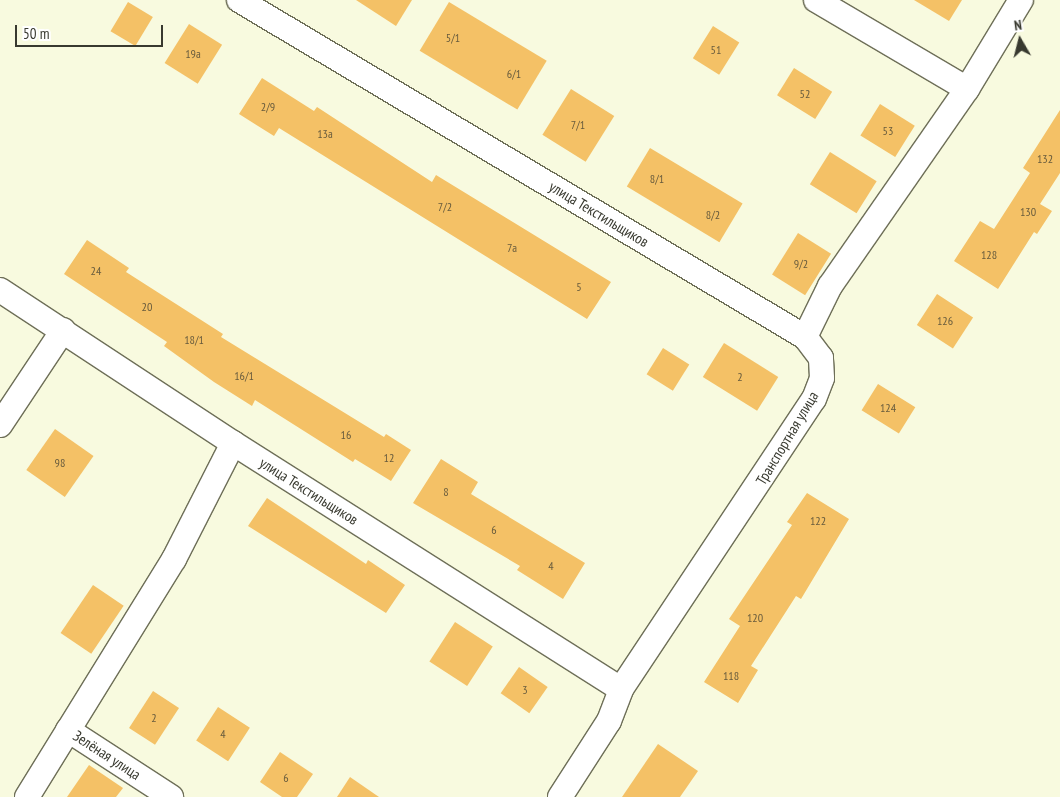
<!DOCTYPE html>
<meta charset="utf-8">
<style>
body{margin:0}
#map{position:relative;width:1060px;height:797px;overflow:hidden;background:#f8fadf;font-family:"PT Sans Narrow",sans-serif}
div>[style]{position:absolute}
.building>*{inset:0;background:#f4c166;transform-origin:0 0}
.roads{filter:drop-shadow(1px 0 #6e6f58) drop-shadow(-1px 0 #6e6f58) drop-shadow(0 1px #6e6f58) drop-shadow(0 -1px #6e6f58)}
.minor>*{height:24px;margin:-12px;padding:0 12px;transform-origin:12px;border-radius:12px;background:#fff}
span{translate:-50% -50%;white-space:nowrap;text-align:center;line-height:1.15;-webkit-text-stroke:4px #fff;paint-order:stroke}
.number-label{font-size:12px;color:#675b3d}
.number-label span{-webkit-text-stroke-width:0}
.street-label{font-size:15px;color:#38392f}
.north{position:absolute;left:995px;top:15px;width:50px;height:50px;-webkit-text-stroke:4px #fff;paint-order:stroke;rotate:352deg;font-size:14px;font-weight:700;line-height:20px;text-align:center;color:#38392f}
.north::after{content:'';display:block;margin:auto;width:18px;height:22px;background:#38392f;clip-path:polygon(50% 0,100% 100%,50% 72%,0 100%)}
.scale{position:absolute;left:15px;top:25px;width:148px;height:22px;box-sizing:border-box;border:2px solid #38392f;border-top:0;padding-left:6px;font-size:15px;line-height:18px;white-space:nowrap;color:#38392f;-webkit-text-stroke:4px #fff;paint-order:stroke}
</style>
<div id="map">
<div class="building">
<div style="clip-path:polygon(356px 0,412px 0,396px 26px)"></div>
<div style="clip-path:polygon(914px 0,962px 0,949px 21px)"></div>
<div style="left:128px;top:2px;width:29px;height:34px;rotate:31deg"></div>
<div style="left:449px;top:2px;width:114px;height:57px;rotate:31deg"></div>
<div style="left:189px;top:24px;width:39px;height:46px;rotate:32deg"></div>
<div style="left:713px;top:26px;width:31px;height:38px;rotate:32deg"></div>
<div style="left:794px;top:68px;width:45px;height:32px;rotate:32deg"></div>
<div style="clip-path:polygon(262px 78px,314px 111px,317px 107px,432px 182px,436px 175px,611px 282px,587px 319px,279px 128px,274px 136px,239px 114px)"></div>
<div style="left:571px;top:89px;width:51px;height:54px;rotate:32deg"></div>
<div style="left:880px;top:104px;width:41px;height:37px;rotate:32deg"></div>
<div style="clip-path:polygon(1060px 110px,1060px 173px,1040px 204px,1052px 211px,1037px 234px,1034px 232px,998px 289px,954px 261px,980px 221px,994px 229px,1030px 173px,1023px 168px)"></div>
<div style="left:650px;top:148px;width:108px;height:45px;rotate:31deg"></div>
<div style="left:830px;top:152px;width:55px;height:38px;rotate:32deg"></div>
<div style="left:798px;top:233px;width:39px;height:49px;rotate:32deg"></div>
<div style="clip-path:polygon(87px 240px,129px 268px,126px 272px,223px 334px,221px 337px,384px 437px,386px 434px,411px 450px,391px 481px,355px 459px,353px 462px,255px 400px,252px 406px,214px 382px,164px 346px,167px 342px,64px 274px)"></div>
<div style="left:937px;top:294px;width:43px;height:37px;rotate:33deg"></div>
<div style="left:724px;top:343px;width:64px;height:40px;rotate:32deg"></div>
<div style="left:663px;top:348px;width:31px;height:31px;rotate:32deg"></div>
<div style="left:878px;top:384px;width:44px;height:31px;rotate:32deg"></div>
<div style="left:55px;top:429px;width:47px;height:50px;rotate:35deg"></div>
<div style="clip-path:polygon(441px 459px,478px 482px,471px 494px,585px 563px,563px 599px,517px 570px,520px 566px,413px 503px)"></div>
<div style="clip-path:polygon(807px 493px,849px 519px,801px 599px,796px 596px,751px 666px,758px 670px,738px 703px,704px 682px,740px 626px,729px 619px,792px 525px,787px 522px)"></div>
<div style="clip-path:polygon(267px 498px,366px 564px,368px 560px,405px 585px,386px 613px,248px 526px)"></div>
<div style="left:93px;top:585px;width:37px;height:58px;rotate:34deg"></div>
<div style="left:455px;top:622px;width:45px;height:47px;rotate:33deg"></div>
<div style="left:519px;top:667px;width:35px;height:32px;rotate:35deg"></div>
<div style="left:153px;top:691px;width:31px;height:44px;rotate:33deg"></div>
<div style="left:218px;top:707px;width:38px;height:40px;rotate:33deg"></div>
<div style="clip-path:polygon(658px 744px,698px 771px,680px 797px,622px 797px)"></div>
<div style="clip-path:polygon(280px 752px,313px 774px,297px 797px,282px 797px,260px 782px)"></div>
<div style="clip-path:polygon(89px 765px,123px 788px,116px 797px,67px 797px)"></div>
<div style="clip-path:polygon(350px 777px,379px 797px,337px 797px)"></div>
</div>
<div class="roads">
<div class="minor">
<div style="left:239px;top:0;width:659px;rotate:30.77deg"></div>
<div style="left:816px;top:0;width:175px;rotate:30.5deg"></div>
<div style="left:0;top:290px;width:279px;rotate:33.3deg"></div>
<div style="left:233px;top:443px;width:459px;rotate:32.4deg"></div>
<div style="left:0;top:425px;width:114px;rotate:-56.4deg"></div>
<div style="left:68px;top:730px;width:123px;rotate:33deg"></div>
<div style="left:27px;top:797px;width:280px;rotate:-58.3deg"></div>
<div style="left:174px;top:559px;width:130px;rotate:-63deg"></div>
<div style="left:560px;top:797px;width:90px;rotate:-57.2deg"></div>
<div style="left:609px;top:721px;width:34px;rotate:-69deg"></div>
<div style="left:621px;top:689px;width:348px;rotate:-56.4deg"></div>
<div style="left:814px;top:399px;width:22px;rotate:-69deg"></div>
<div style="left:822px;top:378px;width:20px;rotate:-93deg"></div>
<div style="left:821px;top:358px;width:26px;rotate:-127deg"></div>
<div style="left:805px;top:337px;width:57px;rotate:-63.9deg"></div>
<div style="left:830px;top:286px;width:240px;rotate:-55.2deg"></div>
<div style="left:967px;top:89px;width:104px;rotate:-58.8deg"></div>
</div>
</div>
<div class="number-label">
<span style="left:453px;top:38px">5/1</span>
<span style="left:716px;top:50px">51</span>
<span style="left:193px;top:54px">19а</span>
<span style="left:514px;top:74px">6/1</span>
<span style="left:805px;top:94px">52</span>
<span style="left:268px;top:107px">2/9</span>
<span style="left:578px;top:125px">7/1</span>
<span style="left:888px;top:131px">53</span>
<span style="left:325px;top:134px">13а</span>
<span style="left:1045px;top:159px">132</span>
<span style="left:657px;top:179px">8/1</span>
<span style="left:445px;top:207px">7/2</span>
<span style="left:1028px;top:212px">130</span>
<span style="left:713px;top:215px">8/2</span>
<span style="left:512px;top:248px">7а</span>
<span style="left:989px;top:255px">128</span>
<span style="left:801px;top:264px">9/2</span>
<span style="left:96px;top:271px">24</span>
<span style="left:579px;top:287px">5</span>
<span style="left:147px;top:307px">20</span>
<span style="left:945px;top:321px">126</span>
<span style="left:194px;top:340px">18/1</span>
<span style="left:244px;top:376px">16/1</span>
<span style="left:740px;top:377px">2</span>
<span style="left:888px;top:408px">124</span>
<span style="left:346px;top:435px">16</span>
<span style="left:389px;top:458px">12</span>
<span style="left:60px;top:463px">98</span>
<span style="left:446px;top:492px">8</span>
<span style="left:818px;top:521px">122</span>
<span style="left:494px;top:530px">6</span>
<span style="left:551px;top:566px">4</span>
<span style="left:755px;top:618px">120</span>
<span style="left:731px;top:676px">118</span>
<span style="left:525px;top:690px">3</span>
<span style="left:154px;top:718px">2</span>
<span style="left:223px;top:734px">4</span>
<span style="left:286px;top:778px">6</span>
</div>
<div class="street-label">
<span style="left:599px;top:214px;rotate:31deg">улица Текстильщиков</span>
<span style="left:787px;top:438px;rotate:-59deg">Транспортная улица</span>
<span style="left:309px;top:491px;rotate:32deg">улица Текстильщиков</span>
<span style="left:107px;top:755px;rotate:33deg">Зелёная улица</span>
</div>
<div class="north">N</div>
<div class="scale">50 m</div>
</div>
